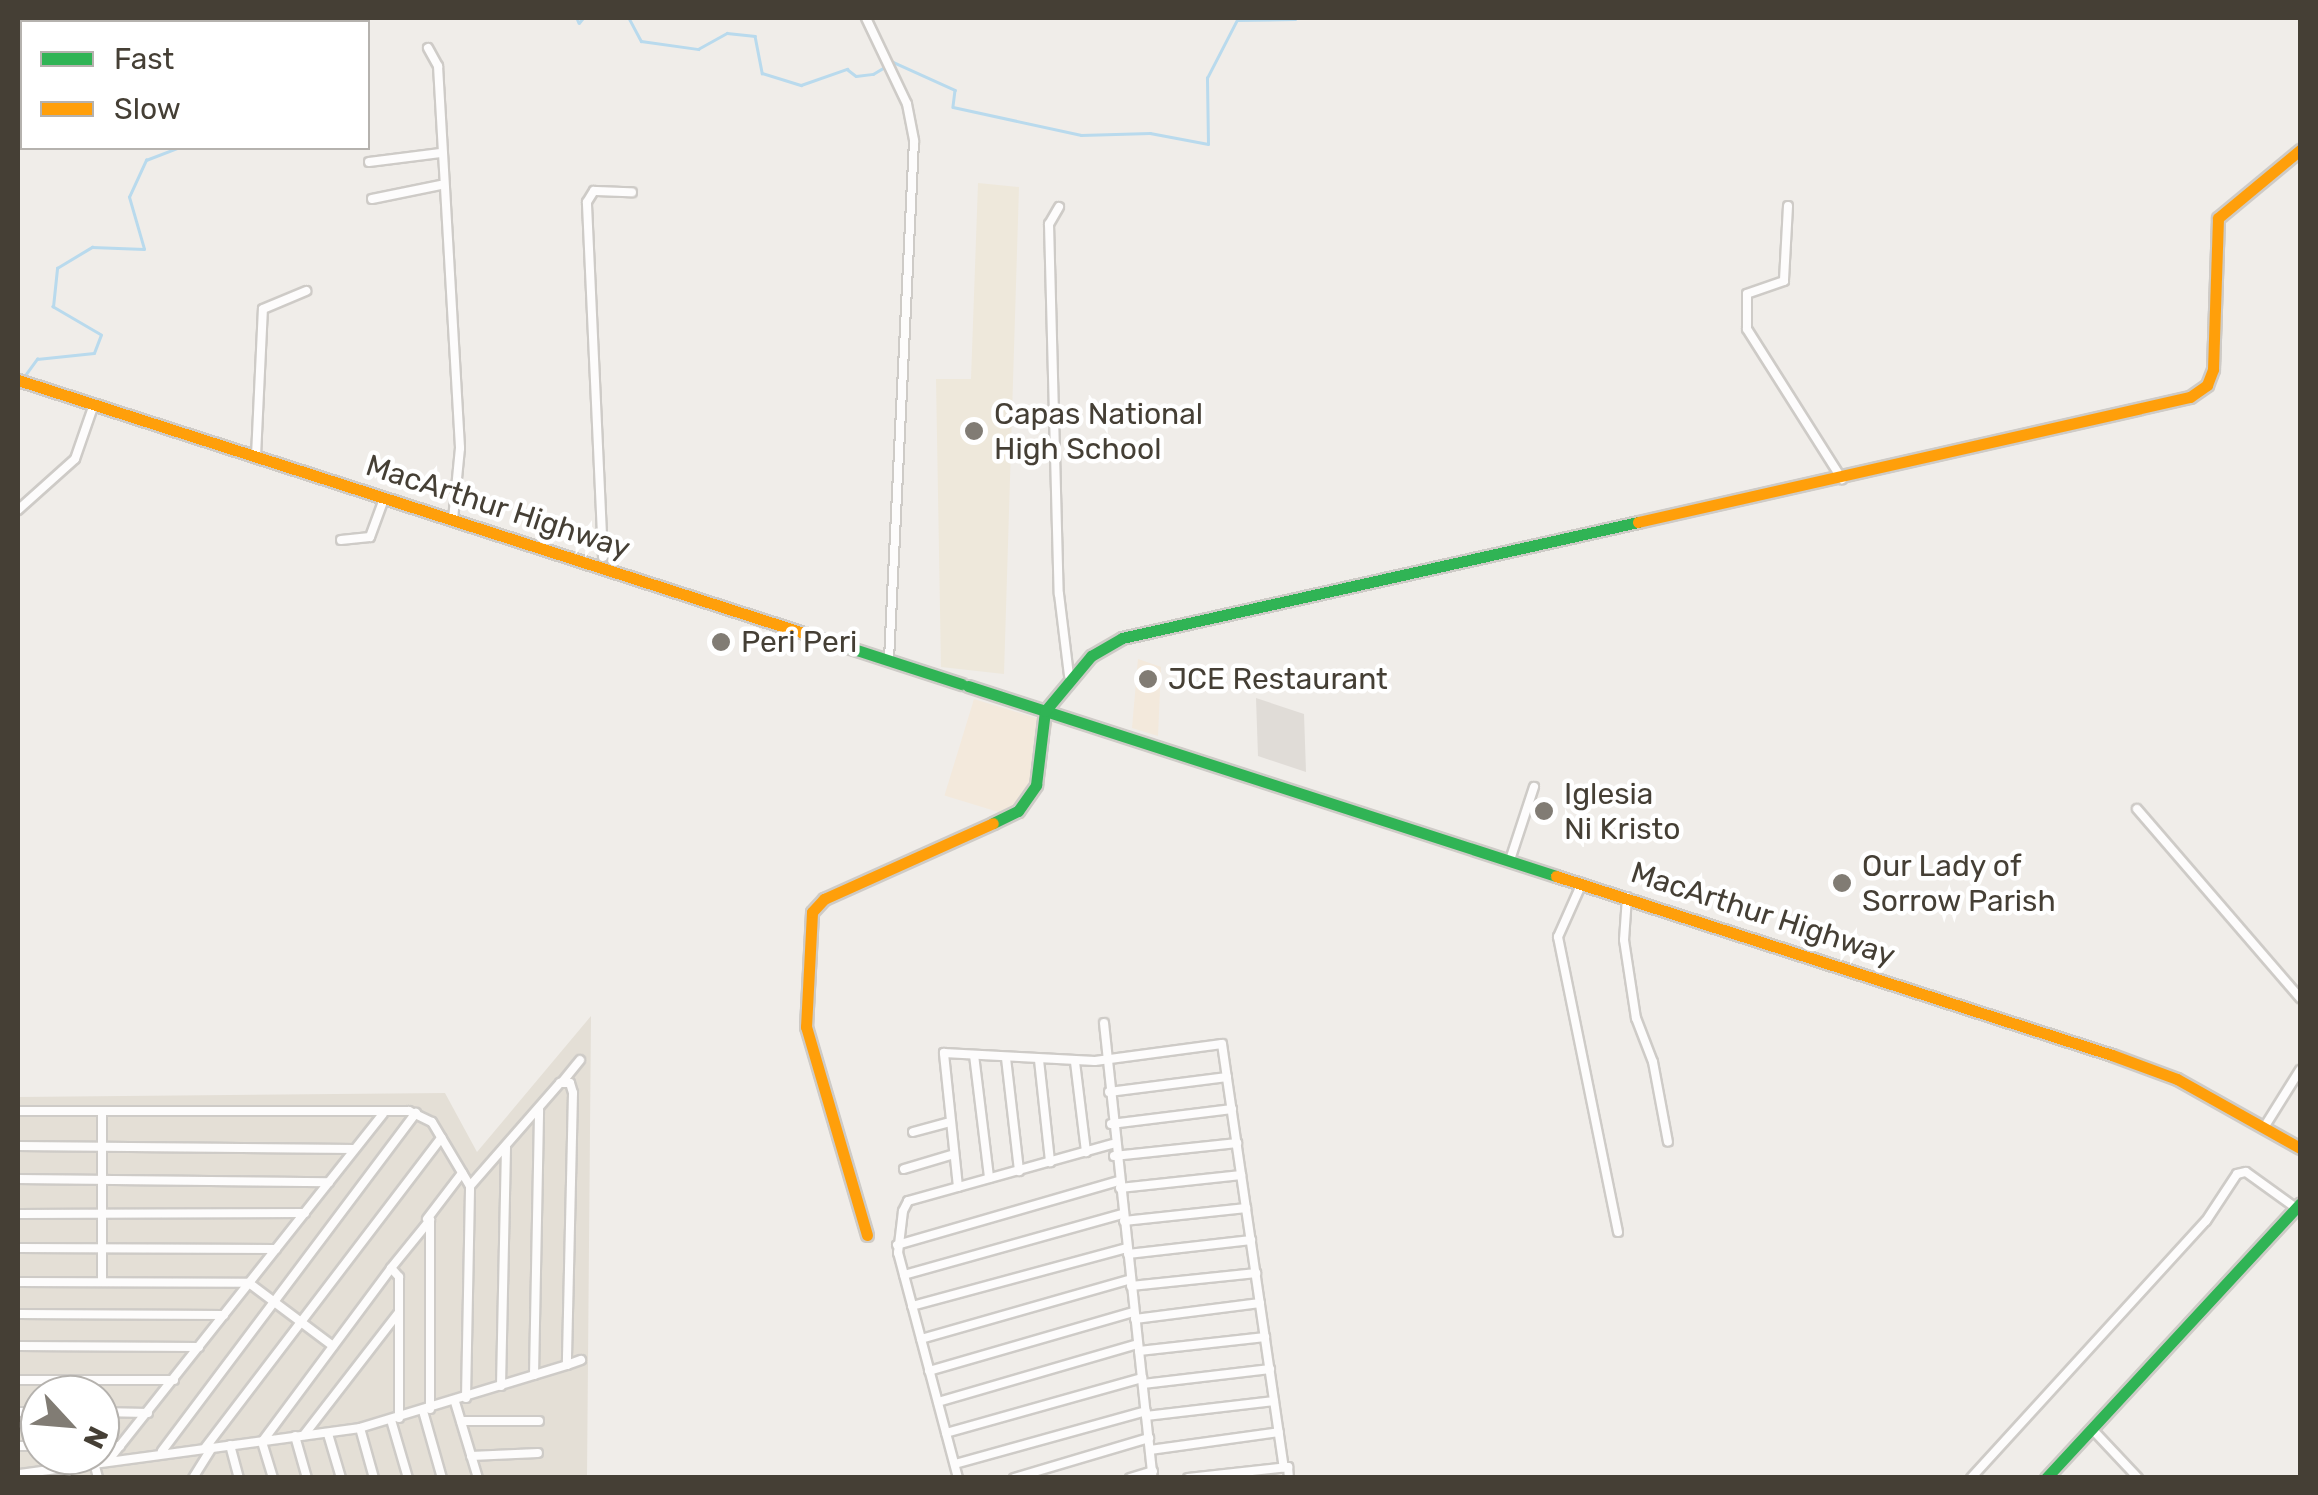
<!DOCTYPE html>
<style>
body{margin:0}
#map{position:relative;width:2318px;height:1495px;overflow:hidden;background:#f0ede9;font-family:Rubik,sans-serif}
div>[style]{position:absolute}
.residential>*{inset:0;background:#e4dfd6}
.commercial>*{inset:0;background:#f3e9dc;transform-origin:0 0}
.industrial>*{inset:0;background:#e0dcd7}
.education>*{inset:0;background:#eee8db}
.stream>*{height:2.5px;margin:-1.25px;padding:0 1.25px;transform-origin:1.25px;border-radius:1.25px;background:#b9daed}
.roads{filter:drop-shadow(2px 0 #cecbc7) drop-shadow(-2px 0 #cecbc7) drop-shadow(0 2px #cecbc7) drop-shadow(0 -2px #cecbc7)}
.street>*{height:8px;margin:-4px;padding:0 4px;transform-origin:4px;border-radius:4px;background:#fdfcfc}
.fast>*{height:11px;margin:-5.5px;padding:0 5.5px;transform-origin:5.5px;border-radius:5.5px;background:#30b455}
.slow>*{height:11px;margin:-5.5px;padding:0 5.5px;transform-origin:5.5px;border-radius:5.5px;background:#ff9f0a}
.dots>*{width:28px;height:28px;translate:-50% -50%;box-sizing:border-box;border:5px solid #fff;border-radius:50%}
span{translate:-50% -50%;white-space:nowrap;text-align:center;line-height:1.15;-webkit-text-stroke:9px #fff;paint-order:stroke}
.poi-label{font-size:30px;color:#453f35}
.left{translate:0 -50%;text-align:left}
.street-label{font-size:30px;color:#453f35}
.frame{position:absolute;inset:0;border:20px solid #453f35;pointer-events:none}
.legend{position:absolute;left:20px;top:20px;width:350px;height:130px;box-sizing:border-box;background:#fff;border:2px solid #b5b2ae;margin:0;padding:12px 18px;list-style:none;font-size:30px;color:#453f35}
.legend li{display:flex;align-items:center;gap:20px;height:50px}
.legend b{width:50px;border:2px solid #b5b2ae}
.north{position:absolute;left:20px;top:1375px;width:100px;height:100px;box-sizing:border-box;background:#fff;border:2px solid #b5b2ae;border-radius:50%;rotate:116deg;font-size:28px;font-weight:700;line-height:40px;text-align:center;color:#453f35}
.north::after{content:'';display:block;margin:auto;width:35px;height:45px;background:#817c74;clip-path:polygon(50% 0,100% 100%,50% 72%,0 100%)}
</style>
<div id="map">
<div class="residential">
<div style="clip-path:polygon(evenodd,591px 1016px,587px 1477px,18px 1478px,18px 1097px,445px 1093px,477px 1152px,591px 1016px,40px 1395px,100px 1395px,100px 1455px,40px 1455px,40px 1395px)"></div>
</div>
<div class="commercial">
<div style="clip-path:polygon(1138px 659px,1161px 667px,1158px 736px,1132px 728px)"></div>
<div style="left:974px;top:699px;width:83px;height:101px;rotate:17deg"></div>
</div>
<div class="industrial">
<div style="clip-path:polygon(1256px 698px,1304px 714px,1306px 772px,1258px 756px)"></div>
</div>
<div class="education">
<div style="clip-path:polygon(978px 183px,1019px 187px,1004px 674px,941px 667px,936px 379px,971px 379px)"></div>
</div>
<div class="stream">
<div style="left:242px;top:18px;width:5px;rotate:53deg"></div>
<div style="left:577px;top:18px;width:5px;rotate:68deg"></div>
<div style="left:579px;top:23px;width:6px;rotate:-51deg"></div>
<div style="left:629px;top:18px;width:26px;rotate:62deg"></div>
<div style="left:641px;top:41px;width:58px;rotate:8deg"></div>
<div style="left:698px;top:49px;width:33px;rotate:-29deg"></div>
<div style="left:727px;top:33px;width:28px;rotate:6deg"></div>
<div style="left:755px;top:36px;width:38px;rotate:79deg"></div>
<div style="left:762px;top:73px;width:41px;rotate:17.1deg"></div>
<div style="left:801px;top:85px;width:49px;rotate:-19.2deg"></div>
<div style="left:847px;top:69px;width:11px;rotate:38deg"></div>
<div style="left:856px;top:76px;width:17px;rotate:-7deg"></div>
<div style="left:873px;top:74px;width:23px;rotate:-31deg"></div>
<div style="left:893px;top:62px;width:68px;rotate:24.3deg"></div>
<div style="left:955px;top:90px;width:17px;rotate:97deg"></div>
<div style="left:953px;top:107px;width:131px;rotate:12.3deg"></div>
<div style="left:1081px;top:135px;width:69px;rotate:-1.7deg"></div>
<div style="left:1150px;top:133px;width:59px;rotate:10.7deg"></div>
<div style="left:1208px;top:144px;width:66px;rotate:-90.9deg"></div>
<div style="left:1207px;top:78px;width:65px;rotate:-62.7deg"></div>
<div style="left:1237px;top:20px;width:58px;rotate:-1deg"></div>
<div style="left:26px;top:374px;width:19px;rotate:-54deg"></div>
<div style="left:37px;top:359px;width:57px;rotate:-6deg"></div>
<div style="left:94px;top:353px;width:19px;rotate:-69deg"></div>
<div style="left:101px;top:335px;width:56px;rotate:-149.7deg"></div>
<div style="left:53px;top:307px;width:39px;rotate:-84deg"></div>
<div style="left:57px;top:268px;width:41px;rotate:-31deg"></div>
<div style="left:92px;top:247px;width:52px;rotate:2.2deg"></div>
<div style="left:144px;top:249px;width:54px;rotate:-106.1deg"></div>
<div style="left:129px;top:197px;width:41px;rotate:-65.3deg"></div>
<div style="left:146px;top:160px;width:34px;rotate:-21deg"></div>
<div style="left:18px;top:448px;width:24px;rotate:90deg"></div>
</div>
<div class="roads">
<div class="street">
<div style="left:866px;top:18px;width:95px;rotate:64.5deg"></div>
<div style="left:907px;top:104px;width:38px;rotate:79deg"></div>
<div style="left:914px;top:141px;width:520px;rotate:92.76deg"></div>
<div style="left:428px;top:48px;width:21px;rotate:61deg"></div>
<div style="left:438px;top:66px;width:383px;rotate:86.7deg"></div>
<div style="left:460px;top:448px;width:71px;rotate:95.6deg"></div>
<div style="left:369px;top:162px;width:72px;rotate:-7.2deg"></div>
<div style="left:372px;top:199px;width:70px;rotate:-11.5deg"></div>
<div style="left:1788px;top:206px;width:75px;rotate:93.1deg"></div>
<div style="left:1784px;top:281px;width:39px;rotate:161deg"></div>
<div style="left:1747px;top:294px;width:35px;rotate:90deg"></div>
<div style="left:1747px;top:329px;width:178px;rotate:57.7deg"></div>
<div style="left:1059px;top:207px;width:20px;rotate:120deg"></div>
<div style="left:1049px;top:224px;width:370px;rotate:88.5deg"></div>
<div style="left:1059px;top:594px;width:82px;rotate:83deg"></div>
<div style="left:256px;top:456px;width:147px;rotate:-87.3deg"></div>
<div style="left:263px;top:309px;width:47px;rotate:-22.7deg"></div>
<div style="left:18px;top:510px;width:76px;rotate:-41.8deg"></div>
<div style="left:75px;top:459px;width:58px;rotate:-70.9deg"></div>
<div style="left:341px;top:540px;width:29px;rotate:-6deg"></div>
<div style="left:370px;top:537px;width:40px;rotate:-69.8deg"></div>
<div style="left:603px;top:557px;width:355px;rotate:-92.6deg"></div>
<div style="left:587px;top:202px;width:13px;rotate:-58deg"></div>
<div style="left:594px;top:191px;width:38px;rotate:2deg"></div>
<div style="left:2137px;top:809px;width:250px;rotate:49.2deg"></div>
<div style="left:1510px;top:860px;width:77px;rotate:-71.8deg"></div>
<div style="left:1582px;top:883px;width:59px;rotate:114deg"></div>
<div style="left:1558px;top:937px;width:301px;rotate:78.5deg"></div>
<div style="left:1627px;top:897px;width:43px;rotate:94deg"></div>
<div style="left:1624px;top:940px;width:79px;rotate:81.3deg"></div>
<div style="left:1636px;top:1018px;width:47px;rotate:68.9deg"></div>
<div style="left:1653px;top:1062px;width:81px;rotate:79.4deg"></div>
<div style="left:1104px;top:1023px;width:458px;rotate:83.9deg"></div>
<div style="left:974px;top:1055px;width:124px;rotate:83deg"></div>
<div style="left:1006px;top:1058px;width:114px;rotate:83.4deg"></div>
<div style="left:1039px;top:1060px;width:103px;rotate:83.8deg"></div>
<div style="left:1075px;top:1062px;width:91px;rotate:83deg"></div>
<div style="left:563px;top:1081px;width:27px;rotate:-51deg"></div>
<div style="left:1109px;top:1092px;width:119px;rotate:-7.2deg"></div>
<div style="left:18px;top:1111px;width:391px"></div>
<div style="left:409px;top:1111px;width:25px;rotate:26deg"></div>
<div style="left:432px;top:1122px;width:74px;rotate:59.3deg"></div>
<div style="left:470px;top:1186px;width:137px;rotate:-48.9deg"></div>
<div style="left:560px;top:1083px;width:10px"></div>
<div style="left:570px;top:1083px;width:10px;rotate:73deg"></div>
<div style="left:573px;top:1093px;width:272px;rotate:91.3deg"></div>
<div style="left:567px;top:1365px;width:216px;rotate:163.1deg"></div>
<div style="left:360px;top:1428px;width:345px;rotate:172.3deg"></div>
<div style="left:1111px;top:1124px;width:122px;rotate:-7.1deg"></div>
<div style="left:2265px;top:1126px;width:66px;rotate:-58deg"></div>
<div style="left:913px;top:1132px;width:35px;rotate:-15deg"></div>
<div style="left:18px;top:1146px;width:336px;rotate:0.5deg"></div>
<div style="left:1114px;top:1156px;width:124px;rotate:-6deg"></div>
<div style="left:904px;top:1169px;width:49px;rotate:-16.6deg"></div>
<div style="left:18px;top:1179px;width:311px;rotate:0.6deg"></div>
<div style="left:958px;top:1187px;width:135px;rotate:-96deg"></div>
<div style="left:944px;top:1053px;width:151px;rotate:3deg"></div>
<div style="left:1095px;top:1061px;width:128px;rotate:-7.6deg"></div>
<div style="left:1222px;top:1044px;width:428px;rotate:81.7deg"></div>
<div style="left:1120px;top:1188px;width:122px;rotate:-6.1deg"></div>
<div style="left:18px;top:1214px;width:287px;rotate:-0.2deg"></div>
<div style="left:427px;top:1219px;width:58px;rotate:-52.7deg"></div>
<div style="left:1124px;top:1221px;width:123px;rotate:-6.1deg"></div>
<div style="left:897px;top:1245px;width:231px;rotate:-16.1deg"></div>
<div style="left:18px;top:1248px;width:258px;rotate:0.2deg"></div>
<div style="left:1128px;top:1254px;width:124px;rotate:-6.5deg"></div>
<div style="left:391px;top:1268px;width:62px;rotate:-50.9deg"></div>
<div style="left:430px;top:1220px;width:189px;rotate:90deg"></div>
<div style="left:904px;top:1275px;width:227px;rotate:-15.6deg"></div>
<div style="left:18px;top:1282px;width:231px;rotate:0.2deg"></div>
<div style="left:249px;top:1283px;width:105px;rotate:36.9deg"></div>
<div style="left:102px;top:1282px;width:170px;rotate:-90deg"></div>
<div style="left:1131px;top:1286px;width:126px;rotate:-5.9deg"></div>
<div style="left:912px;top:1306px;width:223px;rotate:-15.1deg"></div>
<div style="left:18px;top:1314px;width:206px;rotate:0.3deg"></div>
<div style="left:1135px;top:1319px;width:126px;rotate:-7.3deg"></div>
<div style="left:921px;top:1339px;width:218px;rotate:-15.9deg"></div>
<div style="left:18px;top:1346px;width:181px;rotate:0.3deg"></div>
<div style="left:1139px;top:1351px;width:127px;rotate:-6.3deg"></div>
<div style="left:567px;top:1365px;width:15px;rotate:-20deg"></div>
<div style="left:929px;top:1371px;width:213px;rotate:-16.1deg"></div>
<div style="left:534px;top:1375px;width:265px;rotate:-88.9deg"></div>
<div style="left:18px;top:1380px;width:156px"></div>
<div style="left:1143px;top:1384px;width:128px;rotate:-6.7deg"></div>
<div style="left:501px;top:1386px;width:239px;rotate:-88.8deg"></div>
<div style="left:466px;top:1398px;width:212px;rotate:-88.9deg"></div>
<div style="left:455px;top:1402px;width:79px;rotate:73.2deg"></div>
<div style="left:938px;top:1402px;width:208px;rotate:-16.2deg"></div>
<div style="left:423px;top:1411px;width:70px;rotate:74.2deg"></div>
<div style="left:18px;top:1412px;width:22px"></div>
<div style="left:100px;top:1412px;width:48px;rotate:1.2deg"></div>
<div style="left:1146px;top:1416px;width:129px;rotate:-6.7deg"></div>
<div style="left:391px;top:1420px;width:60px;rotate:73.7deg"></div>
<div style="left:461px;top:1421px;width:78px"></div>
<div style="left:360px;top:1428px;width:52px;rotate:74.4deg"></div>
<div style="left:2092px;top:1429px;width:67px;rotate:46.8deg"></div>
<div style="left:946px;top:1433px;width:204px;rotate:-15.7deg"></div>
<div style="left:328px;top:1434px;width:46px;rotate:73.5deg"></div>
<div style="left:304px;top:1435px;width:155px;rotate:-52.3deg"></div>
<div style="left:295px;top:1436px;width:44px;rotate:74.1deg"></div>
<div style="left:230px;top:1445px;width:34px;rotate:75deg"></div>
<div style="left:18px;top:1446px;width:22px"></div>
<div style="left:100px;top:1446px;width:20px"></div>
<div style="left:205px;top:1448px;width:390px;rotate:-52.7deg"></div>
<div style="left:1150px;top:1450px;width:130px;rotate:-7.9deg"></div>
<div style="left:162px;top:1451px;width:423px;rotate:-53.1deg"></div>
<div style="left:471px;top:1456px;width:67px;rotate:-2.6deg"></div>
<div style="left:111px;top:1457px;width:438px;rotate:-51.6deg"></div>
<div style="left:93px;top:1459px;width:20px;rotate:75deg"></div>
<div style="left:955px;top:1464px;width:198px;rotate:-15.5deg"></div>
<div style="left:193px;top:1478px;width:36px;rotate:-58deg"></div>
<div style="left:273px;top:1478px;width:38px;rotate:-107deg"></div>
<div style="left:262px;top:1442px;width:217px;rotate:-53.4deg"></div>
<div style="left:391px;top:1268px;width:12px;rotate:48deg"></div>
<div style="left:399px;top:1277px;width:141px;rotate:90deg"></div>
<div style="left:958px;top:1478px;width:233px;rotate:-104.9deg"></div>
<div style="left:898px;top:1253px;width:42px;rotate:-83.2deg"></div>
<div style="left:903px;top:1211px;width:11px;rotate:-63deg"></div>
<div style="left:908px;top:1201px;width:212px;rotate:-15.6deg"></div>
<div style="left:1014px;top:1478px;width:141px;rotate:-16.5deg"></div>
<div style="left:1130px;top:1478px;width:24px;rotate:-17deg"></div>
<div style="left:1188px;top:1478px;width:101px;rotate:-6.3deg"></div>
<div style="left:1288px;top:1467px;width:11px;rotate:85deg"></div>
<div style="left:1971px;top:1478px;width:348px;rotate:-47.6deg"></div>
<div style="left:2206px;top:1221px;width:56px;rotate:-56.6deg"></div>
<div style="left:2237px;top:1174px;width:9px;rotate:-13deg"></div>
<div style="left:2246px;top:1172px;width:62px;rotate:35.8deg"></div>
</div>
<div class="fast">
<div style="left:838px;top:644px;width:130px;rotate:17.9deg"></div>
<div style="left:968px;top:686px;width:618px;rotate:17.91deg"></div>
<div style="left:993px;top:823px;width:28px;rotate:-26deg"></div>
<div style="left:1018px;top:811px;width:32px;rotate:-55deg"></div>
<div style="left:1036px;top:785px;width:75px;rotate:-83.1deg"></div>
<div style="left:1045px;top:711px;width:72px;rotate:-50.1deg"></div>
<div style="left:1091px;top:656px;width:36px;rotate:-30deg"></div>
<div style="left:1122px;top:638px;width:529px;rotate:-12.67deg"></div>
<div style="left:2046px;top:1478px;width:374px;rotate:-47.2deg"></div>
</div>
<div class="slow">
<div style="left:18px;top:380px;width:861px;rotate:17.85deg"></div>
<div style="left:1638px;top:522px;width:566px;rotate:-12.76deg"></div>
<div style="left:2190px;top:397px;width:21px;rotate:-35deg"></div>
<div style="left:2207px;top:385px;width:17px;rotate:-69deg"></div>
<div style="left:2213px;top:369px;width:151px;rotate:-88.1deg"></div>
<div style="left:2218px;top:218px;width:107px;rotate:-39.7deg"></div>
<div style="left:1556px;top:876px;width:584px;rotate:17.85deg"></div>
<div style="left:2112px;top:1055px;width:69px;rotate:20.3deg"></div>
<div style="left:2177px;top:1079px;width:141px;rotate:29.3deg"></div>
<div style="left:867px;top:1235px;width:217px;rotate:-106.3deg"></div>
<div style="left:806px;top:1027px;width:115px;rotate:-87deg"></div>
<div style="left:812px;top:912px;width:18px;rotate:-47deg"></div>
<div style="left:824px;top:899px;width:185px;rotate:-24.2deg"></div>
</div>
</div>
<div class="dots">
<div style="left:974px;top:431px;background:#817c74"></div>
<div style="left:721px;top:642px;background:#817c74"></div>
<div style="left:1148px;top:679px;background:#817c74"></div>
<div style="left:1544px;top:811px;background:#817c74"></div>
<div style="left:1842px;top:883px;background:#817c74"></div>
</div>
<div class="poi-label">
<span class="left" style="left:994px;top:431px">Capas National<br>High School</span>
<span class="left" style="left:741px;top:642px">Peri Peri</span>
<span class="left" style="left:1168px;top:679px">JCE Restaurant</span>
<span class="left" style="left:1564px;top:811px">Iglesia<br>Ni Kristo</span>
<span class="left" style="left:1862px;top:883px">Our Lady of<br>Sorrow Parish</span>
</div>
<div class="street-label">
<span style="left:498px;top:507px;rotate:18deg">MacArthur Highway</span>
<span style="left:1763px;top:914px;rotate:18deg">MacArthur Highway</span>
</div>
<div class="frame"></div>
<ul class="legend">
<li><b style="height:12px;background:#30b455"></b>Fast</li>
<li><b style="height:12px;background:#ff9f0a"></b>Slow</li>
</ul>
<div class="north">N</div>
</div>
